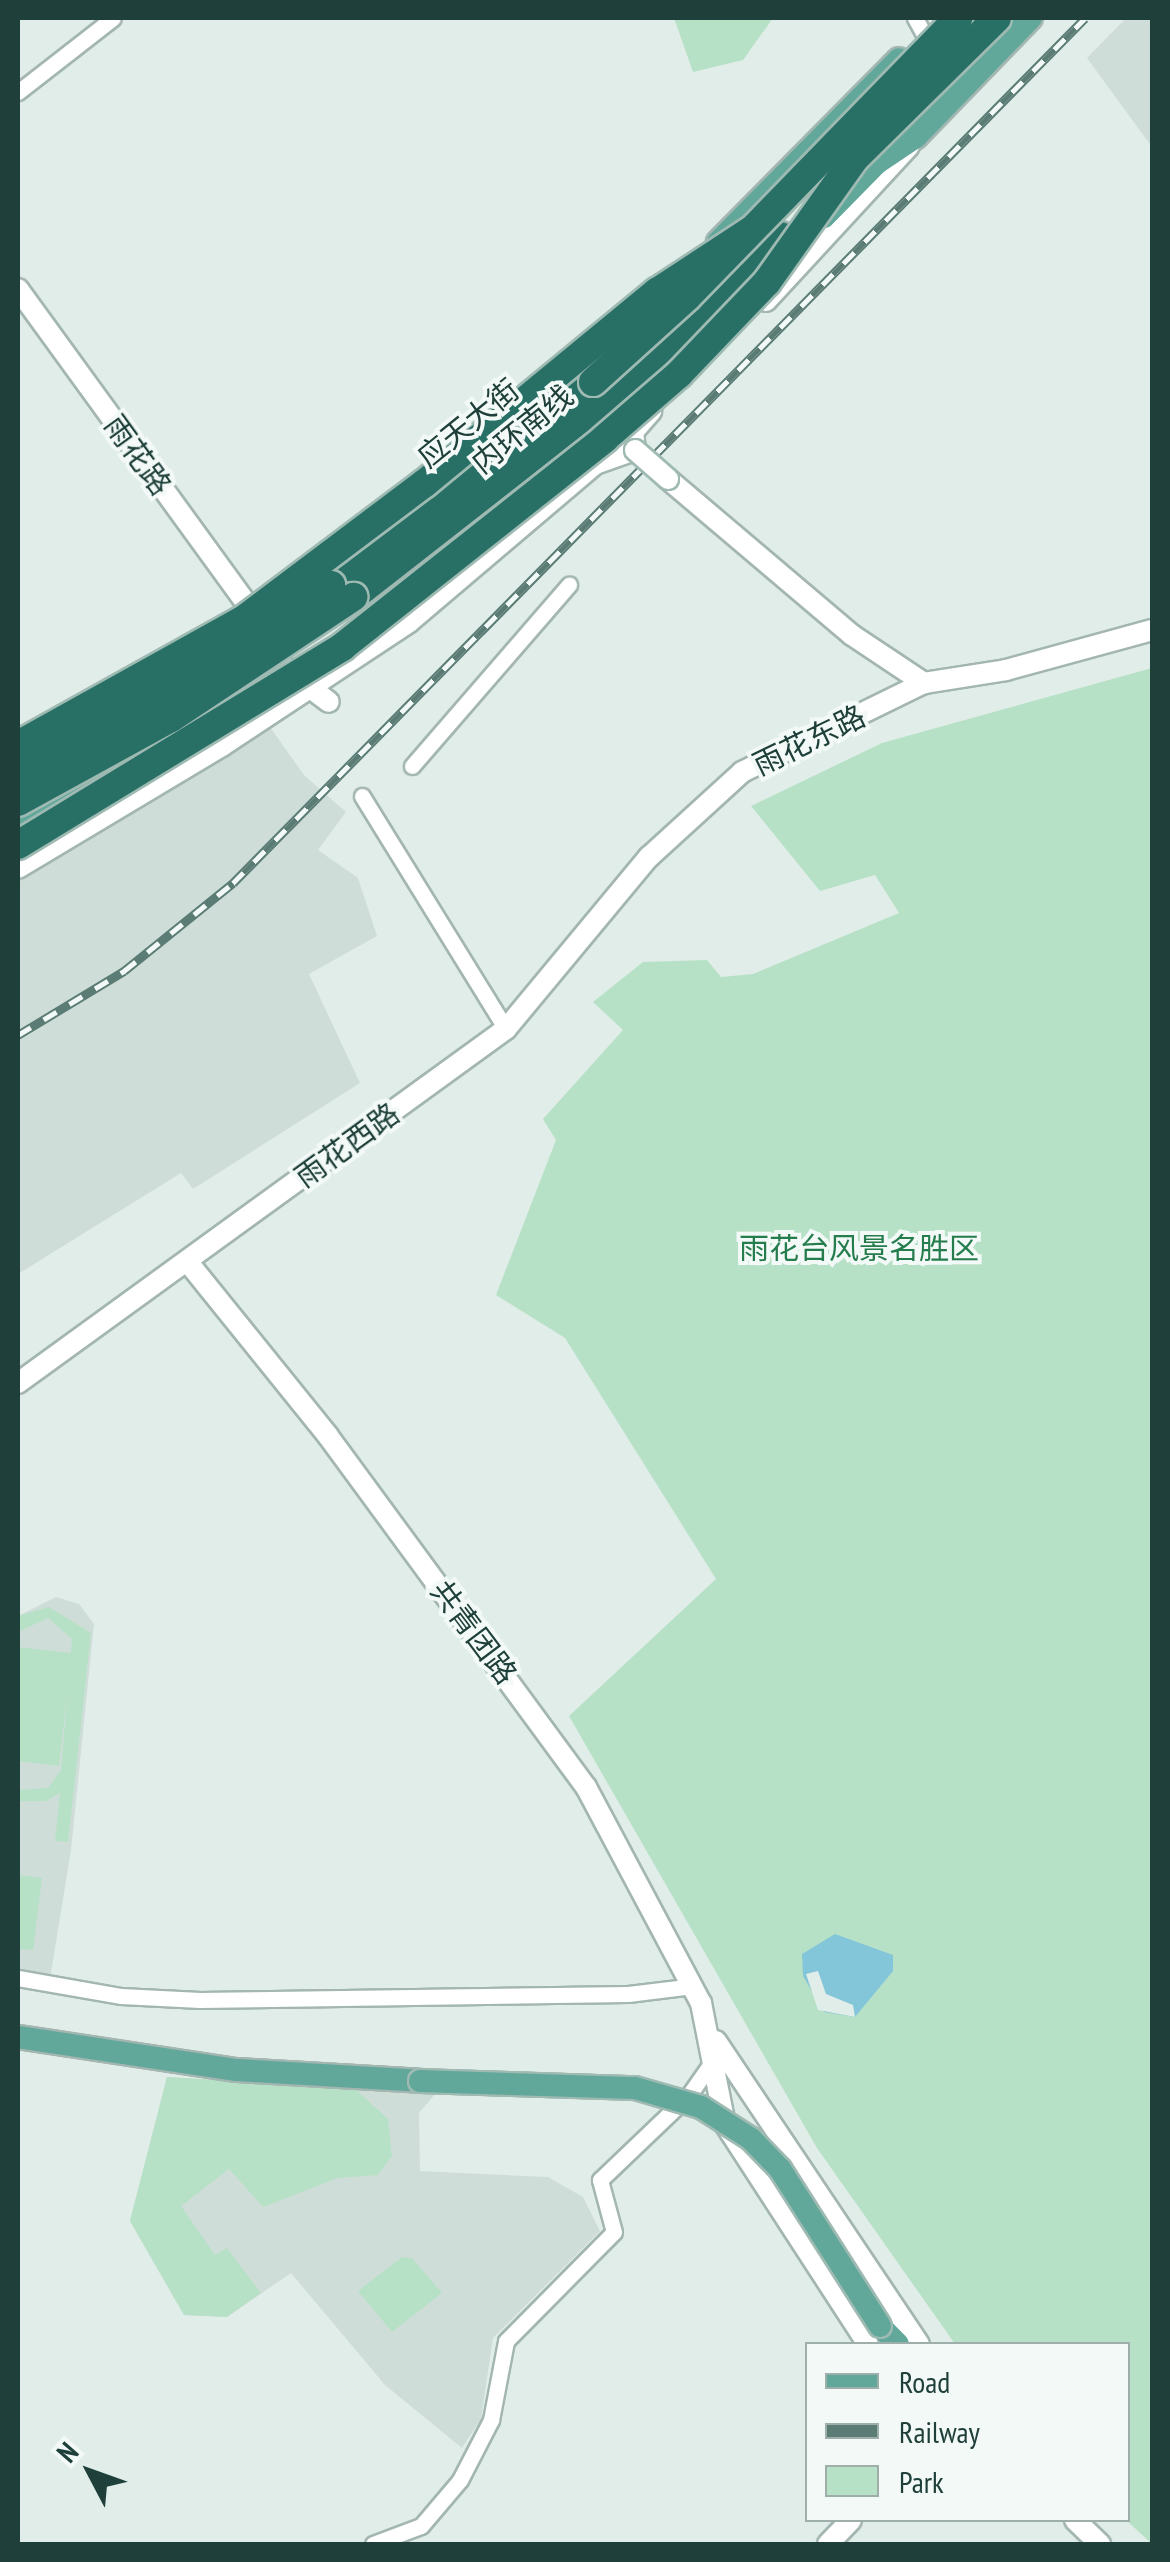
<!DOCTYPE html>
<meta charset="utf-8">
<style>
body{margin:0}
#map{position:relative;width:1170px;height:2562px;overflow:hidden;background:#e1ede9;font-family:"PT Sans Narrow","Noto Sans SC",sans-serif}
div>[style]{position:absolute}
.built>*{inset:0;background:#cfddd8}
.green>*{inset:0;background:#b7e1c6}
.water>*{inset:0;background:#83c5d9}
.pier>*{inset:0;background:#e1ede9}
.roads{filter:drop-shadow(2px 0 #a3b6b1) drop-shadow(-2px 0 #a3b6b1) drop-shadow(0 2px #a3b6b1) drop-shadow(0 -2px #a3b6b1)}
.street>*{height:15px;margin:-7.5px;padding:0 7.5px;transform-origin:7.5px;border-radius:7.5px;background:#fff}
.secondary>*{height:20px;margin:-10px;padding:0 10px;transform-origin:10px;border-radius:10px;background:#fff}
.primary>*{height:22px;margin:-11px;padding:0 11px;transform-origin:11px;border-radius:11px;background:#61a89b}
.highway>*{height:28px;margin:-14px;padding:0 14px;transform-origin:14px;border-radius:14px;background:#287066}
.rail>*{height:9px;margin-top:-4.5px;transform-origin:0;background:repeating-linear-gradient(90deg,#f2f9f6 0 15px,#5a7c75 0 30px);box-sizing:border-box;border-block:2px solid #5a7c75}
.bridges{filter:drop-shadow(2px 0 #9ebab2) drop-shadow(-2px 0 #9ebab2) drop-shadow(0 2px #9ebab2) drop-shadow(0 -2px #9ebab2)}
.secondary-bridge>*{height:20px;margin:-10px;padding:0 10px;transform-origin:10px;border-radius:10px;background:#fff}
.primary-bridge>*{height:22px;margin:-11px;padding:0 11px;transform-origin:11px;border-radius:11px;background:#61a89b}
.highway-bridge>*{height:28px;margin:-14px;padding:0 14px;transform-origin:14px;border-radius:14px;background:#287066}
span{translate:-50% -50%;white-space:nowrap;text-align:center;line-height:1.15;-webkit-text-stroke:8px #f2f9f6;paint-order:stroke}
.street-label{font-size:30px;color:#1f403a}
.park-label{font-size:30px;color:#257c4d}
.frame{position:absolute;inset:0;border:20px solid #1f403a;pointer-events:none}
.legend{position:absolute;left:805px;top:2342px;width:325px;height:180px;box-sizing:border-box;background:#f2f9f6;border:2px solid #9eafab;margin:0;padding:12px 18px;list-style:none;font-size:30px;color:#1f403a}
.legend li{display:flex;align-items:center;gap:20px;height:50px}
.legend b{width:50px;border:2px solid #9eafab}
.north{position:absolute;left:40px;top:2422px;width:100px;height:100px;-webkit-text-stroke:8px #f2f9f6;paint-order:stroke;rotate:311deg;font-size:28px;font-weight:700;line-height:40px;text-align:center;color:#1f403a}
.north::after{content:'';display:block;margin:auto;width:35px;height:45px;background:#1f403a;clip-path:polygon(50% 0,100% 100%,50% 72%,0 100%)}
</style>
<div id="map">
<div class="built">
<div style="clip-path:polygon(1126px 18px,1152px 18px,1152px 147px,1087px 58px)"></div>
<div style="clip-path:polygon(270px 727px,304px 775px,346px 812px,318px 850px,358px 878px,377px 936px,309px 974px,360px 1083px,193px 1189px,181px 1173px,18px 1274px,18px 882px)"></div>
<div style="clip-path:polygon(56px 1597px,79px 1604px,94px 1624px,71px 1850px,49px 1985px,18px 1977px,18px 1616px)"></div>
<div style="clip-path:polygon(167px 2077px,436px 2093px,419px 2113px,420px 2171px,548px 2177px,583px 2197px,600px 2231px,493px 2338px,481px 2419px,462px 2448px,385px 2385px,291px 2273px,227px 2317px,184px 2315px,130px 2221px)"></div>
</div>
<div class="green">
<div style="clip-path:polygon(674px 18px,773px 18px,743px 60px,693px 72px)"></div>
<div style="clip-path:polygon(1152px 668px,1152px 2544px,1126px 2520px,1128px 2344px,955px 2344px,817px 2148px,569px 1716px,716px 1579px,565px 1338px,496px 1295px,556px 1140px,543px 1119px,623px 1030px,593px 1002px,643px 962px,707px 960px,721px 977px,753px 974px,899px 913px,875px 875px,820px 891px,751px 806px,882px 743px)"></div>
<div style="clip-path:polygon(49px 1607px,91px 1633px,68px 1842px,55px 1841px,60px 1793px,46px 1801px,18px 1801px,18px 1790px,48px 1788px,61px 1770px,72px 1639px,48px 1618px,18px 1632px,18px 1616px)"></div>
<div style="clip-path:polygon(18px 1647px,72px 1653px,59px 1766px,18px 1761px)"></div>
<div style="clip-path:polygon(18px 1875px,42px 1878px,33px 1950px,18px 1949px)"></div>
<div style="clip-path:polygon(167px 2077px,354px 2088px,388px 2119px,392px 2156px,378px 2175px,338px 2178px,263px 2207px,229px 2169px,181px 2206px,215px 2255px,227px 2248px,261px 2293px,227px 2317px,184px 2315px,130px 2221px)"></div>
<div style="clip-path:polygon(402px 2257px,412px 2258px,442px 2293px,392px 2332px,358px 2291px)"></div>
</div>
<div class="water">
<div style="clip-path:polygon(835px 1934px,893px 1955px,893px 1971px,855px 2017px,824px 2012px,803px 1976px,802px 1954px)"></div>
</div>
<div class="pier">
<div style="clip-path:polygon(818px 1971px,826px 1994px,853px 2005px,855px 2017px,818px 2010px,806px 1974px)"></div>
</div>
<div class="roads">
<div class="street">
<div style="left:915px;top:18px;width:18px;rotate:61deg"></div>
<div style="left:18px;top:92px;width:120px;rotate:-37.9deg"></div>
<div style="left:412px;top:766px;width:240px;rotate:-49.1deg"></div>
<div style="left:362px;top:796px;width:274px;rotate:58.3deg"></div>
<div style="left:18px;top:1978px;width:105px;rotate:9.9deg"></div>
<div style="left:121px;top:1996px;width:79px;rotate:2.9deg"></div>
<div style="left:200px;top:2000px;width:428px;rotate:-0.8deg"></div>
<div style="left:628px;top:1994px;width:65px;rotate:-7deg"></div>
<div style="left:373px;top:2544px;width:51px;rotate:-20.6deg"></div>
<div style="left:421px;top:2526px;width:60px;rotate:-49.7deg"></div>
<div style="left:460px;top:2480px;width:68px;rotate:-62.7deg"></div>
<div style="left:491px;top:2420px;width:80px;rotate:-79.2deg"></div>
<div style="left:506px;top:2341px;width:153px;rotate:-45.3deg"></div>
<div style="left:614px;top:2232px;width:54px;rotate:-105.1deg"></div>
<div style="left:600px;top:2180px;width:123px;rotate:-43.7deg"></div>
<div style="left:689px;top:2095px;width:45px;rotate:-54.9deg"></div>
</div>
<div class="secondary">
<div style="left:18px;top:289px;width:410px;rotate:54deg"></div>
<div style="left:259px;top:621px;width:53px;rotate:62deg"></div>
<div style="left:284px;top:668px;width:56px;rotate:37.1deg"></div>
<div style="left:766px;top:301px;width:211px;rotate:-47.3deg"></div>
<div style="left:668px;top:479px;width:241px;rotate:40.3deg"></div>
<div style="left:852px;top:635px;width:87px;rotate:33.7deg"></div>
<div style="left:18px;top:868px;width:238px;rotate:-30.9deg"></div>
<div style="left:222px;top:746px;width:224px;rotate:-33.5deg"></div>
<div style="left:409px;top:622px;width:244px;rotate:-40.3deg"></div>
<div style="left:595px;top:464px;width:42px;rotate:-19.3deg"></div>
<div style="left:635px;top:450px;width:18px;rotate:-96deg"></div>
<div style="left:633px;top:432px;width:28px;rotate:-49deg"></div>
<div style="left:187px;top:1261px;width:225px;rotate:51.1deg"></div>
<div style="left:328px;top:1436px;width:436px;rotate:53.7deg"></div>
<div style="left:586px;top:1787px;width:245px;rotate:62deg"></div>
<div style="left:701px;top:2003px;width:123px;rotate:78.8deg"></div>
<div style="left:725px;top:2124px;width:262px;rotate:57deg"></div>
<div style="left:18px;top:1383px;width:603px;rotate:-35.96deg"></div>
<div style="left:506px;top:1029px;width:224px;rotate:-50.3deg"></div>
<div style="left:649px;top:857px;width:126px;rotate:-42.4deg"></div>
<div style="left:742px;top:772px;width:203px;rotate:-26.1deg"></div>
<div style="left:924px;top:683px;width:83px;rotate:-9deg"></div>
<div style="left:1006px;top:670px;width:151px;rotate:-15.3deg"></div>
<div style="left:716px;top:2041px;width:365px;rotate:56.2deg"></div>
<div style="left:1075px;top:2520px;width:35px;rotate:44deg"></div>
<div style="left:828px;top:2544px;width:33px;rotate:-46deg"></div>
</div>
<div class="primary">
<div style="left:824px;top:217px;width:76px;rotate:-45.5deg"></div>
<div style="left:877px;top:163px;width:47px;rotate:-33.7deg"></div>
<div style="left:916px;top:137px;width:165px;rotate:-46deg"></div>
<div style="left:718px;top:242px;width:257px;rotate:-45.3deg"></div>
<div style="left:18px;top:824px;width:271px;rotate:-30.3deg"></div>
<div style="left:18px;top:2037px;width:221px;rotate:8.6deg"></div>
<div style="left:237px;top:2070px;width:183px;rotate:3.4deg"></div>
<div style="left:880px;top:2326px;width:25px;rotate:45deg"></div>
</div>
<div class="highway">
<div style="left:331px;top:585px;width:331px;rotate:-37.8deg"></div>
<div style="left:353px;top:597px;width:380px;rotate:-38deg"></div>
<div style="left:653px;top:363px;width:180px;rotate:-44.8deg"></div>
</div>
</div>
<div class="rail">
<div style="left:18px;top:1035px;width:124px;rotate:-31.1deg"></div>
<div style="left:124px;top:971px;width:140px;rotate:-38.9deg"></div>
<div style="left:233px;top:883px;width:1214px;rotate:-45.43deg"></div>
</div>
<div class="bridges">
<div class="secondary-bridge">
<div style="left:635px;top:450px;width:44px;rotate:41.3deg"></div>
</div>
<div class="primary-bridge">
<div style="left:420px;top:2081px;width:215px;rotate:1.9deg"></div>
<div style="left:635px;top:2088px;width:69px;rotate:16.1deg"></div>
<div style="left:701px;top:2107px;width:59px;rotate:32.6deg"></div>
<div style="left:751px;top:2139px;width:42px;rotate:46deg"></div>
<div style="left:780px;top:2169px;width:186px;rotate:57.5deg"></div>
</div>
<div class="highway-bridge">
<div style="left:843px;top:170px;width:216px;rotate:-44.6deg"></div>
<div style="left:593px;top:382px;width:127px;rotate:-42.1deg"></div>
<div style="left:687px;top:297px;width:389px;rotate:-45.8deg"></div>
<div style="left:18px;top:745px;width:257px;rotate:-29.1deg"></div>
<div style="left:243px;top:620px;width:228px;rotate:-37deg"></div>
<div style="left:425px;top:483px;width:301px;rotate:-39.5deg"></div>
<div style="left:657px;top:292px;width:111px;rotate:-33.3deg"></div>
<div style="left:18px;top:775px;width:212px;rotate:-29.1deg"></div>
<div style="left:203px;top:672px;width:155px;rotate:-34.2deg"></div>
<div style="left:18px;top:802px;width:175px;rotate:-28.8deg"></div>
<div style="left:171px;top:718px;width:219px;rotate:-33.6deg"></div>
<div style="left:18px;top:845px;width:380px;rotate:-31.4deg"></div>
<div style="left:342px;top:647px;width:335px;rotate:-38.4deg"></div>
<div style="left:604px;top:439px;width:99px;rotate:-40.9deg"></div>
<div style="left:679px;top:374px;width:127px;rotate:-46.3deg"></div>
<div style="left:767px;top:282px;width:152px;rotate:-54.6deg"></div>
</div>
</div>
<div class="street-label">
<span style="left:468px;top:423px;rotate:-39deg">应天大街</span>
<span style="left:522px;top:429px;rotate:-39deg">内环南线</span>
<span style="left:138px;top:455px;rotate:54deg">雨花路</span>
<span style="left:809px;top:740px;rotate:-26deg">雨花东路</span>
<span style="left:347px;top:1145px;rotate:-36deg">雨花西路</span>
<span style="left:474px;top:1632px;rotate:53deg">共青团路</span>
</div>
<div class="park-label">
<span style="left:859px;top:1248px">雨花台风景名胜区</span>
</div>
<div class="frame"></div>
<ul class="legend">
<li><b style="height:12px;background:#61a89b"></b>Road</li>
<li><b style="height:12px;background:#5a7c75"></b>Railway</li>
<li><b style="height:28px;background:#b7e1c6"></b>Park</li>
</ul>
<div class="north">N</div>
</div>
